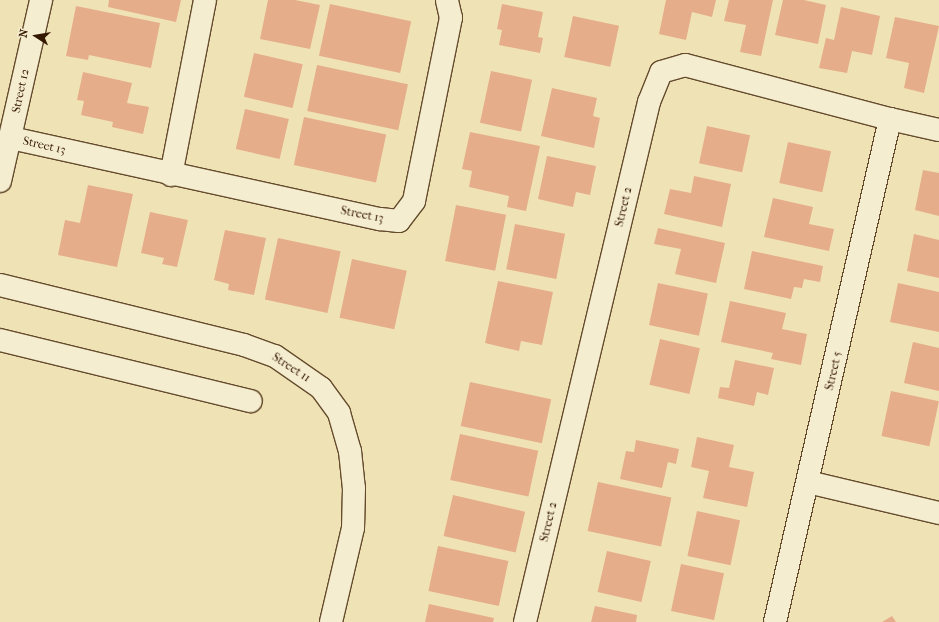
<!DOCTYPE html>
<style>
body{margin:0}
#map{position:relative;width:939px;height:622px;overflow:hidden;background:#efe3b5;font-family:"IM FELL French Canon",serif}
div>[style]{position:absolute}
.building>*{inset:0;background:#e6ad8a;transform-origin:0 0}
.roads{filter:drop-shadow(1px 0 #644b2d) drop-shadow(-1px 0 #644b2d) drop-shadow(0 1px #644b2d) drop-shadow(0 -1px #644b2d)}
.minor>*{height:22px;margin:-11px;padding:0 11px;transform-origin:11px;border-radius:11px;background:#f5edcf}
span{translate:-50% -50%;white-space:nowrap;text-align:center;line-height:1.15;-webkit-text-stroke:4px #f5edcf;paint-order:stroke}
.street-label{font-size:12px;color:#351800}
.north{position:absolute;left:16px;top:16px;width:40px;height:40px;-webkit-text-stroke:3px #f5edcf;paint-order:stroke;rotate:282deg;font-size:11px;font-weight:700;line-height:16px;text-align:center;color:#351800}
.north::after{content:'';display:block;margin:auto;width:14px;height:18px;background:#351800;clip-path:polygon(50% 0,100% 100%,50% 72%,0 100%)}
</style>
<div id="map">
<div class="building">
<div style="clip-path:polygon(109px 0,181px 0,176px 22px,108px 7px)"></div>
<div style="clip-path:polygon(268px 0,295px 0,320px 5px,310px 49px,260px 39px)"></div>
<div style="clip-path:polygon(666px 0,716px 0,712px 17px,692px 12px,686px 40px,659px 34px)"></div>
<div style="clip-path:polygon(729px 0,773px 0,761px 56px,740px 52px,746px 25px,724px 21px)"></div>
<div style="clip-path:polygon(783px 0,804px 0,826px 5px,818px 44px,775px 35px)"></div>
<div style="left:330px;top:4px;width:83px;height:53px;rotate:12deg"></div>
<div style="clip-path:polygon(502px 4px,543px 12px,538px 37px,543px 38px,540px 53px,499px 45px,502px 30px,497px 29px)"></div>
<div style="clip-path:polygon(76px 6px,160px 23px,151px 68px,89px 55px,88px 60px,66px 56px)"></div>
<div style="clip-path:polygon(841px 7px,880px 16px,872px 55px,852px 51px,847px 73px,819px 68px,826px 38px,834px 40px)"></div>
<div style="left:573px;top:16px;width:47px;height:42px;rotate:12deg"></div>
<div style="clip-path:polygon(895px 17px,939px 26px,924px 93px,904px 88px,909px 63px,886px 58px)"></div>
<div style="left:254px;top:53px;width:50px;height:45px;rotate:13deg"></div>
<div style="left:317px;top:65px;width:93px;height:47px;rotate:12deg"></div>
<div style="left:491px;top:71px;width:42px;height:53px;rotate:12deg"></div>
<div style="clip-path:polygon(83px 72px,132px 83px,127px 103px,149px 107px,143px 134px,112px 127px,113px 122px,81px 115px,84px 101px,77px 100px)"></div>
<div style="clip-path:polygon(552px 88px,597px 98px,593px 116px,600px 118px,594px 148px,541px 136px)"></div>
<div style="left:245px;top:109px;width:45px;height:41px;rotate:13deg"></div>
<div style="left:304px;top:117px;width:84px;height:49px;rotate:12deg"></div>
<div style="left:707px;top:126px;width:44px;height:38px;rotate:12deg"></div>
<div style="clip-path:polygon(470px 132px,540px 146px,526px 211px,507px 207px,509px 196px,469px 187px,472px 171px,462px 169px)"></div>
<div style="left:788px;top:142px;width:44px;height:42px;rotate:12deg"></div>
<div style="clip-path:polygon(547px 156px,596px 166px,590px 195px,576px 192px,573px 207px,538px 199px)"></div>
<div style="clip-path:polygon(923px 170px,939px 173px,939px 216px,915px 210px)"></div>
<div style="clip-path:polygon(694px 176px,731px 184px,722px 227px,664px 214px,670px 189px,691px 193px)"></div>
<div style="clip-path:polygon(88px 185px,133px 194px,117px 267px,58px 255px,65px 220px,80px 223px)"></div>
<div style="clip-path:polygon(773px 198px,813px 207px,809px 224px,834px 229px,829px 251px,764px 237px)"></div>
<div style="left:456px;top:205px;width:51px;height:57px;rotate:11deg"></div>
<div style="clip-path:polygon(150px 212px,188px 220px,177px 267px,162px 264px,164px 258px,141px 253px)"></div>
<div style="left:515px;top:224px;width:51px;height:46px;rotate:11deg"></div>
<div style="clip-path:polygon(658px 228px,725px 243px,716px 283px,675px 274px,681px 249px,654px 244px)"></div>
<div style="clip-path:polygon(225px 230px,266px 238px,254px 295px,228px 290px,229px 284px,214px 280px)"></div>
<div style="clip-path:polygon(914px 234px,939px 240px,939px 278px,907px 271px)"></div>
<div style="left:278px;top:238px;width:64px;height:63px;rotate:12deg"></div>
<div style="clip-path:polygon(752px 251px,823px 266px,820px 282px,804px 279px,802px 288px,794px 287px,791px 299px,744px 289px)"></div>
<div style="left:352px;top:259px;width:56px;height:60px;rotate:12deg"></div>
<div style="clip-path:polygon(498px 281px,553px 292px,542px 345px,521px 341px,519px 351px,485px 343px)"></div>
<div style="left:658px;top:283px;width:51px;height:43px;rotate:12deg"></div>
<div style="clip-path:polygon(898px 283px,939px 292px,939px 332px,890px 322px)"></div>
<div style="clip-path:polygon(730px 301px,786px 313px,782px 329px,807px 334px,801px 365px,771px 359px,773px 353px,721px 342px)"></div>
<div style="left:660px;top:339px;width:41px;height:47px;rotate:13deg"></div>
<div style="clip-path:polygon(913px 342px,939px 348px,939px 391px,904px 383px)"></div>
<div style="clip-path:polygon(735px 360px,774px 368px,768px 395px,757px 392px,754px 406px,718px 398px,720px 387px,729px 388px)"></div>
<div style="left:470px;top:382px;width:83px;height:45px;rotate:12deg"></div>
<div style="left:891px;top:391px;width:49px;height:46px;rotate:12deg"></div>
<div style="left:460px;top:434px;width:80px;height:47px;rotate:12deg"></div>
<div style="clip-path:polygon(697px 437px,734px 445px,729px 467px,754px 472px,747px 507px,703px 498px,709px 471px,691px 467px)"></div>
<div style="clip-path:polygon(636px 440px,679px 449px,676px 464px,668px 462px,662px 488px,620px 479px,626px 451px,634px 452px)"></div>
<div style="left:598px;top:482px;width:75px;height:50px;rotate:12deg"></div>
<div style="left:453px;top:495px;width:74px;height:42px;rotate:13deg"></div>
<div style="left:697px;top:511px;width:44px;height:46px;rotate:12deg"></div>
<div style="left:438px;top:546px;width:72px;height:46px;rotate:12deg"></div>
<div style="left:607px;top:551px;width:45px;height:42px;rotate:13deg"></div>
<div style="left:681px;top:564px;width:44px;height:48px;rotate:12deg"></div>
<div style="clip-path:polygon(429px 604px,494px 618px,493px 622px,425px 622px)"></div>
<div style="clip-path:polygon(595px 606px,637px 615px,636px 622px,591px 622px)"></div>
<div style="clip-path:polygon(892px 616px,896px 622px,882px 622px)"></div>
</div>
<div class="roads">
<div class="minor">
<div style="left:11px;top:138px;width:378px;rotate:12.4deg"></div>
<div style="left:380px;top:219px;width:19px;rotate:6deg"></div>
<div style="left:399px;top:221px;width:25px;rotate:-53deg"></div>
<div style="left:414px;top:201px;width:187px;rotate:-78.6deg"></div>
<div style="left:451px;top:18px;width:18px;rotate:-103deg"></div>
<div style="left:171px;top:175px;width:178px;rotate:-79deg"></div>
<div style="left:0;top:181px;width:186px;rotate:-77.2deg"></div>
<div style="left:0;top:285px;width:251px;rotate:13.8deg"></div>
<div style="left:244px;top:345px;width:33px;rotate:20deg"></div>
<div style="left:275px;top:356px;width:56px;rotate:34.8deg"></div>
<div style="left:321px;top:388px;width:31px;rotate:54deg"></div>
<div style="left:339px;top:413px;width:40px;rotate:74deg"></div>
<div style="left:350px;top:451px;width:37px;rotate:84deg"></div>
<div style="left:354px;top:488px;width:40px;rotate:91.4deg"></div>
<div style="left:353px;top:528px;width:97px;rotate:103.2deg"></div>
<div style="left:0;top:340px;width:258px;rotate:13.7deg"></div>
<div style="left:808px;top:482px;width:135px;rotate:13.3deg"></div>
<div style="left:525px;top:622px;width:535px;rotate:-76.59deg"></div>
<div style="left:649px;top:102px;width:32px;rotate:-68deg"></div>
<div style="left:661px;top:72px;width:25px;rotate:-16deg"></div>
<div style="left:685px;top:65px;width:212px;rotate:14.8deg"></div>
<div style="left:890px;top:119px;width:50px;rotate:12.7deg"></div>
<div style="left:775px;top:622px;width:516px;rotate:-77.12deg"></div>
</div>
</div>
<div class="street-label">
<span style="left:21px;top:91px;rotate:-78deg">Street 12</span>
<span style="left:44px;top:146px;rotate:13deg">Street 13</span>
<span style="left:624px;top:207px;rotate:-77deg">Street 2</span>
<span style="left:362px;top:215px;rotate:11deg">Street 13</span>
<span style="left:291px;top:368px;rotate:33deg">Street 11</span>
<span style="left:834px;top:371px;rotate:-77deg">Street 5</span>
<span style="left:549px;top:522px;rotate:-77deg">Street 2</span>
</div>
<div class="north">N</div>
</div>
